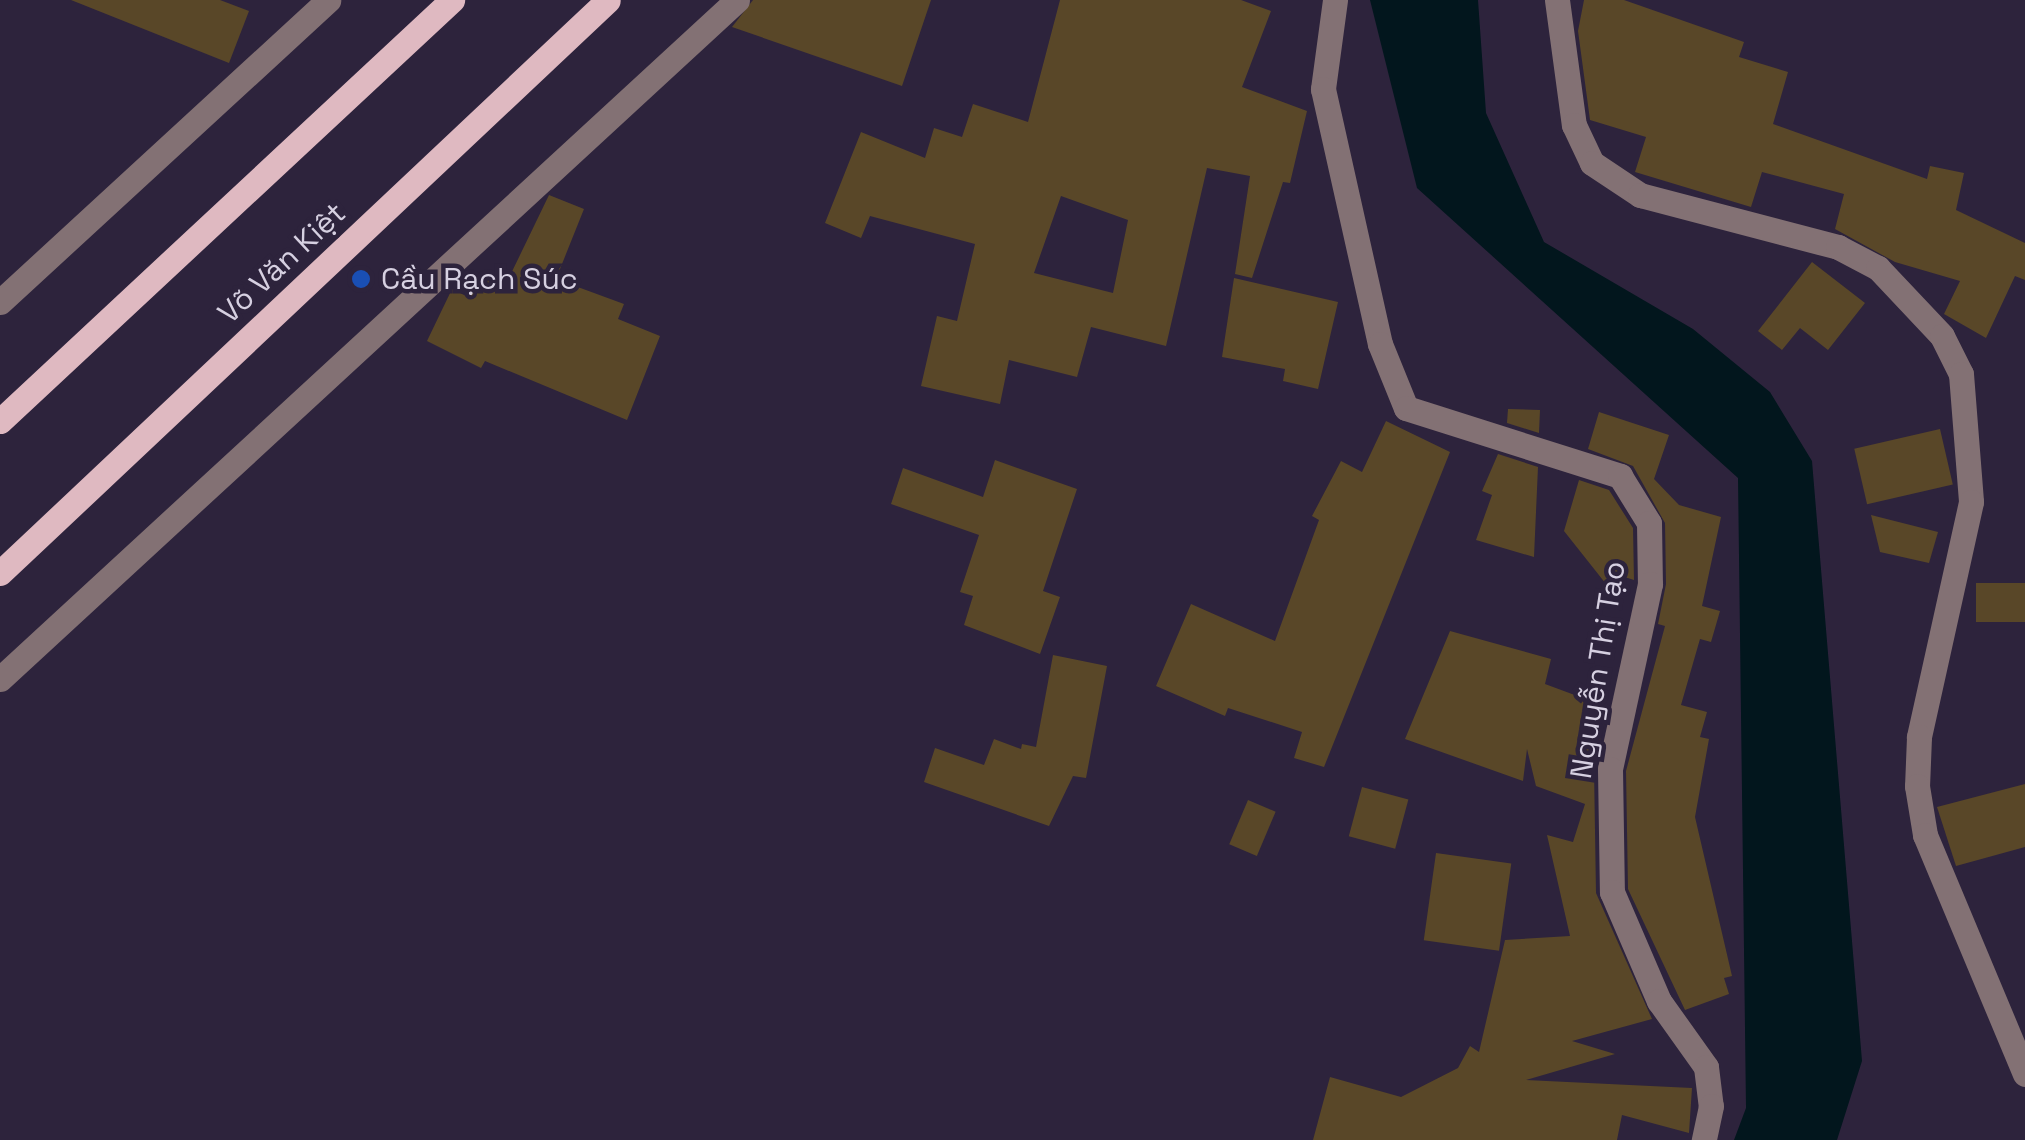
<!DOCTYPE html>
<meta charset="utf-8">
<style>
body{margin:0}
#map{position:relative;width:2025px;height:1140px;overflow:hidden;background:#2d233c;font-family:"Space Grotesk",sans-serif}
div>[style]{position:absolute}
.water>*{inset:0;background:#02161d}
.building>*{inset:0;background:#594728;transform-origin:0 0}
.minor>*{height:25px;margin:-12.5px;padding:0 12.5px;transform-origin:12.5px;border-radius:12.5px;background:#837174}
.major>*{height:25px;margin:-12.5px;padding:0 12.5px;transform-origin:12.5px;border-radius:12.5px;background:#dfb9c1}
.dots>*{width:28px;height:28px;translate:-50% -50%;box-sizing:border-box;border:5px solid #2d233c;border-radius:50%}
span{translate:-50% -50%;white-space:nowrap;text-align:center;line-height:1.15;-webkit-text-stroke:9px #2d233c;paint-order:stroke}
.street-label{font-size:30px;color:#d6d0e1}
.poi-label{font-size:30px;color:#d6d0e1}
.left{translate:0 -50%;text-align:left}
</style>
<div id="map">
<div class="water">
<div style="clip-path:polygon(1370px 0,1478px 0,1486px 113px,1544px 242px,1693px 329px,1770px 392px,1812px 461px,1862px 1061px,1837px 1140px,1734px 1140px,1746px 1108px,1738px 478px,1417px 188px)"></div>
</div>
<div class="building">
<div style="clip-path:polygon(71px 0,220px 0,249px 11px,229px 63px)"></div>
<div style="clip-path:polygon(753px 0,931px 0,902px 86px,732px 27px)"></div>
<div style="clip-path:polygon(evenodd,1060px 0,1241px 0,1271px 11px,1242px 87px,1307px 111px,1290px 183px,1283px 182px,1252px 278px,1235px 274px,1250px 176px,1207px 168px,1166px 346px,1091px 327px,1077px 377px,1009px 360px,1000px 404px,921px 386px,937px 316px,957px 321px,975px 244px,870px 216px,861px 238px,825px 223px,861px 132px,925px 158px,934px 128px,962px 137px,973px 104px,1028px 122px,1060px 0,1061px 196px,1128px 220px,1113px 293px,1034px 273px,1061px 196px)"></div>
<div style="clip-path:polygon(1584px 0,1624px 0,1744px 42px,1739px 57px,1788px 72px,1773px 124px,1927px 179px,1930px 166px,1964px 173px,1956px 210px,2025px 243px,2025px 280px,2015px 276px,1986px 338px,1944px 314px,1960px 281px,1895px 262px,1835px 229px,1844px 194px,1762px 172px,1751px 207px,1635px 172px,1646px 137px,1590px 120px,1578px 31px)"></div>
<div style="clip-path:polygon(549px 195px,584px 209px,556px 279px,624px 304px,618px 319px,660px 336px,627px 420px,485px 361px,481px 368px,427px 341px,452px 289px,470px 298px,483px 273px,506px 284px)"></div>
<div style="clip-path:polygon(1812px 262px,1865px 303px,1828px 350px,1800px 328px,1782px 350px,1758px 331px)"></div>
<div style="clip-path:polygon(1234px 278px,1338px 302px,1318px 389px,1283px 381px,1285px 369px,1222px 357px)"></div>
<div style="clip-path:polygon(1508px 409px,1540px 410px,1539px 433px,1507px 423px)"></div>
<div style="clip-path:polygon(1599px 412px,1669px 435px,1654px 479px,1679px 505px,1721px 517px,1702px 606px,1720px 611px,1711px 642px,1700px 639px,1681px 705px,1707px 712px,1700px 737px,1709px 739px,1695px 817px,1732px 976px,1724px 978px,1729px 994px,1685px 1010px,1628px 889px,1626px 771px,1665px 626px,1658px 624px,1666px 584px,1665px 523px,1633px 466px,1588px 449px)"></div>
<div style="clip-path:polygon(1386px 421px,1450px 452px,1324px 767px,1294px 758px,1302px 732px,1228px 708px,1225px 716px,1156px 686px,1191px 604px,1275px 641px,1319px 520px,1312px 516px,1341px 461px,1362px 472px)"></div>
<div style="left:1940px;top:429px;width:57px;height:88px;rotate:77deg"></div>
<div style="clip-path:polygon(1498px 454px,1538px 467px,1534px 557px,1476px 540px,1492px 495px,1482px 491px)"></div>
<div style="clip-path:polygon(995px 460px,1077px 489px,1043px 591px,1060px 597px,1040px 654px,964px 625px,973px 596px,960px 592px,979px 535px,891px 504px,903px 468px,983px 497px)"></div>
<div style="clip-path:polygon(1579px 480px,1609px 490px,1633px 528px,1634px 580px,1615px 574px,1606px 584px,1564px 531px)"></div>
<div style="clip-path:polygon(1871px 515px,1938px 532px,1929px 563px,1880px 552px)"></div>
<div style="left:2025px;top:583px;width:39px;height:49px;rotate:90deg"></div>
<div style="clip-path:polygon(1450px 631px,1551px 659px,1545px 684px,1607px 707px,1594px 769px,1596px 893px,1652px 1019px,1572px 1041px,1615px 1054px,1526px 1080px,1692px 1088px,1689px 1133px,1622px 1115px,1617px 1140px,1313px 1140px,1330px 1077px,1401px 1097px,1458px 1068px,1470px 1046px,1479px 1052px,1505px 940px,1570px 936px,1547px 835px,1573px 842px,1585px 804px,1536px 786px,1527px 749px,1523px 781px,1405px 739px)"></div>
<div style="clip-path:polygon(1053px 655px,1107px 666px,1086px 778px,1073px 776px,1049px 826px,924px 782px,935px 748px,984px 765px,994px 739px,1021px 749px,1022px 744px,1036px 747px)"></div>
<div style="clip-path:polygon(2025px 784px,2025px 847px,1956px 866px,1937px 807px)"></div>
<div style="left:1362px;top:787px;width:48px;height:51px;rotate:15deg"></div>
<div style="left:1248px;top:800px;width:30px;height:48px;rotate:23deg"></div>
<div style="left:1436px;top:853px;width:76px;height:88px;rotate:8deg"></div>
</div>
<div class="minor">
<div style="left:1335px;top:0;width:90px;rotate:97.7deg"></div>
<div style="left:1323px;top:89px;width:261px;rotate:77.4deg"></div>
<div style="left:1380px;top:344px;width:69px;rotate:67.9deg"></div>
<div style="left:1406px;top:408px;width:225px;rotate:17.6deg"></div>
<div style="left:1620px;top:476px;width:55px;rotate:58.3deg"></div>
<div style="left:1649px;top:523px;width:61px;rotate:89.1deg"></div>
<div style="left:1650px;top:584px;width:189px;rotate:102.2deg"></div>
<div style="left:1610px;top:769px;width:123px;rotate:89.1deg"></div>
<div style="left:1612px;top:892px;width:119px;rotate:66.7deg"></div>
<div style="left:1659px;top:1001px;width:81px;rotate:54.5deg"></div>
<div style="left:1706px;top:1067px;width:39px;rotate:83deg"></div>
<div style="left:1711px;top:1106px;width:35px;rotate:102deg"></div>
<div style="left:1557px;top:0;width:126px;rotate:82.3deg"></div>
<div style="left:1574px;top:125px;width:42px;rotate:64.7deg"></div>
<div style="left:1592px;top:163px;width:58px;rotate:33.7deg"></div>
<div style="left:1640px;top:195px;width:205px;rotate:14.7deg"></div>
<div style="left:1838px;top:247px;width:45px;rotate:27.7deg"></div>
<div style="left:1878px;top:268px;width:93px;rotate:46.7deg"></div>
<div style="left:1942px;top:336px;width:42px;rotate:63.4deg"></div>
<div style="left:1961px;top:374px;width:128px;rotate:85.5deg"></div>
<div style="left:1971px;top:502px;width:241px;rotate:102.5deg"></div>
<div style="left:1919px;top:737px;width:49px;rotate:92.3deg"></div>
<div style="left:1917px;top:786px;width:50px;rotate:80.7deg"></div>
<div style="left:1925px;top:835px;width:259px;rotate:67.3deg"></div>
<div style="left:0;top:302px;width:446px;rotate:-42.6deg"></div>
<div style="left:0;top:679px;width:1002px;rotate:-42.65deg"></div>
</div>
<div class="major">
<div style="left:0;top:421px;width:618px;rotate:-42.97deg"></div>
<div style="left:0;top:573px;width:835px;rotate:-43.3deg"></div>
</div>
<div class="dots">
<div style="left:361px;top:279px;background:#1a4fb4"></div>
</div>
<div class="street-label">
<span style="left:282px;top:263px;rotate:-43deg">Võ Văn Kiệt</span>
<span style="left:1598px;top:670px;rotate:-81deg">Nguyễn Thị Tạo</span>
</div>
<div class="poi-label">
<span class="left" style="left:381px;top:279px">Cầu Rạch Súc</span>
</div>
</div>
